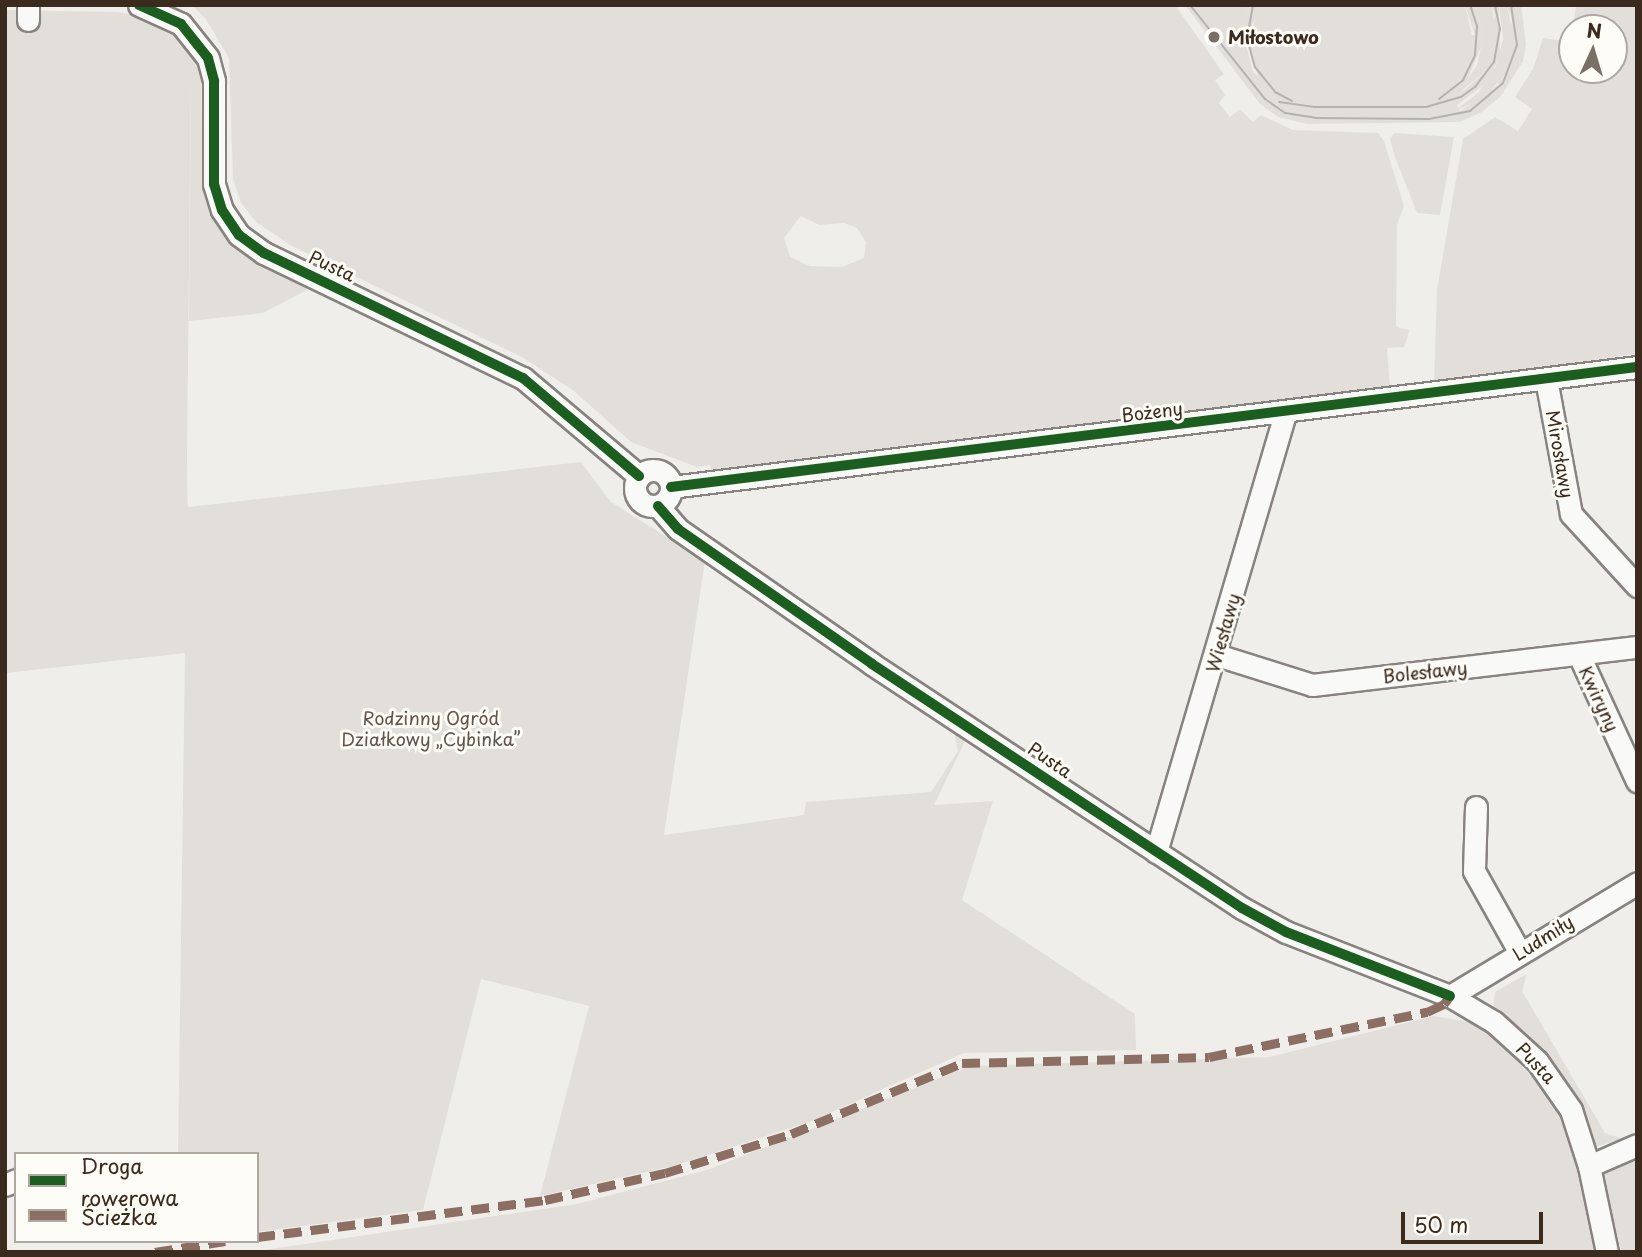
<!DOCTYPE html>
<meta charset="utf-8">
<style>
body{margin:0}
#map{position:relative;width:1642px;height:1257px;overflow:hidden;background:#f0eeeb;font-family:"Playpen Sans",sans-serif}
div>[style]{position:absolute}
.built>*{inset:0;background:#e2deda}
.green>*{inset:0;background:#e2dfda;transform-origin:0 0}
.roads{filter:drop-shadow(2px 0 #88837f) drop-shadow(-2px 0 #88837f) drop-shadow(0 2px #88837f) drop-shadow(0 -2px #88837f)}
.street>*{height:21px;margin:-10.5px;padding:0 10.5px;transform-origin:10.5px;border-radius:10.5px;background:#f9f9f7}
.street>.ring{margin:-10.5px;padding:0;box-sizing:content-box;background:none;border:21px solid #f9f9f7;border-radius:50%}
.tram>*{height:2px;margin:-1px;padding:0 1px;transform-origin:1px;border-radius:1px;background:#b4b2b0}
.quiet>*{height:9px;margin-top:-4.5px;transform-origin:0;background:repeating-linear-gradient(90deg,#8d6e63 0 18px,transparent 0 27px)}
.cycleway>*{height:10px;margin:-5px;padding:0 5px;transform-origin:5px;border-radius:5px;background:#1b5e20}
.dots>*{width:19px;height:19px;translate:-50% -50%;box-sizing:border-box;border:4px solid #fdfcf7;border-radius:50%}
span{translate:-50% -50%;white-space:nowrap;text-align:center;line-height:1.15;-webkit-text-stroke:6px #fdfcf7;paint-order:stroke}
.poi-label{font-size:18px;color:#3b2a1e;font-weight:700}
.left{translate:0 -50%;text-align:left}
.street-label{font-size:18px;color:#3b2a1e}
.park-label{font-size:18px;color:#62544a}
.frame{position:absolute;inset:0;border:7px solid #3b2a1e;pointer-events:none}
.legend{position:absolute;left:14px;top:1152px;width:245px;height:91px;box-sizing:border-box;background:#fdfcf7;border:2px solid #afa8a0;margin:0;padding:9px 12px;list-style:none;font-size:21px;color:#3b2a1e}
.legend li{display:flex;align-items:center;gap:14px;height:35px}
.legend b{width:35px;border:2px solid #afa8a0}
.north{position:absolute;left:1558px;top:14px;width:70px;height:70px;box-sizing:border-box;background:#fdfcf7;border:2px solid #afa8a0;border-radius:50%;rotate:4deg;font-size:19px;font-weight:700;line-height:28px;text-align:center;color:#3b2a1e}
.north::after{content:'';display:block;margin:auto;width:24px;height:32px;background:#7a6f66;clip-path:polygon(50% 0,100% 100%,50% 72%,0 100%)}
.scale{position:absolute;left:1401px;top:1212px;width:142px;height:32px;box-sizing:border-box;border:4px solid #3b2a1e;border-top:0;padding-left:9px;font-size:21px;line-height:24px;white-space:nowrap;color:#3b2a1e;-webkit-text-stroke:5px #fdfcf7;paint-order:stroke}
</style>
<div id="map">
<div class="built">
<div style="clip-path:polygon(1185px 5px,1198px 5px,1258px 77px,1242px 29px,1247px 5px,1260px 6px,1250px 30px,1475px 35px,1465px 5px,1474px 5px,1482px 29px,1481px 47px,1462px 92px,1485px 72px,1495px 15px,1492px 5px,1499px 5px,1500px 55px,1488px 82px,1457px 105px,1460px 111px,1498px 85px,1512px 21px,1507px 5px,1521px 5px,1526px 45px,1523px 61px,1501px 96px,1482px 112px,1459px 122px,1307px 124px,1278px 117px,1260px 104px)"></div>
<div style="clip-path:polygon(5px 20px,113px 21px,172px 44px,191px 75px,185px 652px,5px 673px)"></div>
</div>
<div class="green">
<div style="clip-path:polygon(evenodd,192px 5px,1175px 5px,1224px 74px,1215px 80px,1225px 95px,1219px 103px,1230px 117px,1240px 109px,1253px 122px,1261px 115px,1293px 130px,1378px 133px,1384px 141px,1404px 206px,1397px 225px,1396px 327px,1409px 330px,1407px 339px,1404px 347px,1387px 348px,1390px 388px,712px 474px,710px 465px,697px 467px,631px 442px,574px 391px,522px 357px,290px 245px,256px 222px,241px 203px,233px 179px,229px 58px,205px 18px,192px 5px,801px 216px,819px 225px,844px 223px,857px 228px,866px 242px,864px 258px,842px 267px,810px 266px,790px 257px,784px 238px,801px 216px)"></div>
<div style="clip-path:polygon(1198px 5px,1247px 5px,1242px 29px,1255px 80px)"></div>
<div style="clip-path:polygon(1258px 5px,1465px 5px,1474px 44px,1458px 80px,1427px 101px,1310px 102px,1281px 90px,1259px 70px,1250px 41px)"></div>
<div style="clip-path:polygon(1474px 5px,1492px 5px,1496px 37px,1485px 72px,1458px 93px,1477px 65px,1481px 47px,1482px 29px)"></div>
<div style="clip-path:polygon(1499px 5px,1507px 5px,1514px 38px,1506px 73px,1485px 97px,1453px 112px,1478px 93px,1496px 66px,1503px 39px)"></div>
<div style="clip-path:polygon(1576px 5px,1637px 5px,1637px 354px,1434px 382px,1437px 290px,1463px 139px,1495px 117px,1518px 131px,1532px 109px,1515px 97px,1533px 69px,1543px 38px,1571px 42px,1572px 35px,1572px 70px,1614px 70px,1614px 28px,1573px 28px)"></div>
<div style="clip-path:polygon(5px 10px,117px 12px,147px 17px,174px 30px,201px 70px,203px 181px,209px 208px,230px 238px,305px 283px,307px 290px,263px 313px,189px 321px,191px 78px,186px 69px,171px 47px,154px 40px,132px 40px,132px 31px,109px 31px,109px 23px,5px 22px)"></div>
<div style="clip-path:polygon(14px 54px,29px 63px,31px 76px,14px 76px)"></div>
<div style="clip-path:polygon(1394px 133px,1454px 137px,1440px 215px,1417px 213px,1395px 157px,1390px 139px)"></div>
<div style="clip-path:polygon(14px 161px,31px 176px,31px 216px,13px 216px)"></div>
<div style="left:117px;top:216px;width:80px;height:7px;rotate:90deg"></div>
<div style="left:5px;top:276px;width:22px;height:9px"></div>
<div style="clip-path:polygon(581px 462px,611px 502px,705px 561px,664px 835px,804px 815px,806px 802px,931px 792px,958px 751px,954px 732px,965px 741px,934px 805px,993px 801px,962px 900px,1135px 1014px,1136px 1050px,964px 1053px,809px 1122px,677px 1165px,540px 1196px,589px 1006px,481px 979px,423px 1210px,257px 1232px,257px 1154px,178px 1154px,185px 653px,5px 673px,5px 646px,34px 646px,34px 640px,170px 642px,170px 608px,175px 608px,178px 579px,179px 481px,187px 480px,188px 507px)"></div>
<div style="clip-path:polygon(1527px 974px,1522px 991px,1605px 1133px,1624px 1139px,1594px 1147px,1578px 1101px,1550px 1056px,1493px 1008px,1495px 992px)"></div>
<div style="clip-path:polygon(1433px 1016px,1482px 1024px,1511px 1047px,1554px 1096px,1571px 1135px,1600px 1252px,250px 1252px,577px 1204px,710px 1169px,970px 1066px,1270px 1057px)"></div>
<div style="clip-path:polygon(1637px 1157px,1637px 1252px,1621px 1252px,1603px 1172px)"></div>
</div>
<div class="roads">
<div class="street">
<div style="left:28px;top:5px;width:15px;rotate:90deg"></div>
<div style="left:139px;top:5px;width:46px;rotate:24.3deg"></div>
<div style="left:181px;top:24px;width:43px;rotate:51.5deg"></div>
<div style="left:208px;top:58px;width:24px;rotate:75deg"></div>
<div style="left:214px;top:81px;width:103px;rotate:90deg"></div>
<div style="left:214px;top:184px;width:27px;rotate:73deg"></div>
<div style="left:222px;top:210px;width:30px;rotate:56deg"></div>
<div style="left:239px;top:235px;width:31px;rotate:36deg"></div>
<div style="left:264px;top:253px;width:288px;rotate:25.8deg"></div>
<div style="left:523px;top:378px;width:152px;rotate:40.2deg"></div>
<div style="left:1546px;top:379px;width:137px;rotate:79.5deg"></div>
<div style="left:1571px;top:514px;width:98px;rotate:47.5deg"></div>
<div class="ring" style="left:635px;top:470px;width:15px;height:15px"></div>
<div style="left:671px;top:487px;width:973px;rotate:-7.08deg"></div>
<div style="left:658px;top:506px;width:30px;rotate:49deg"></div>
<div style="left:678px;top:529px;width:236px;rotate:34.8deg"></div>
<div style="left:872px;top:664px;width:443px;rotate:33.4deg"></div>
<div style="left:1242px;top:908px;width:50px;rotate:28.6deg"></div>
<div style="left:1286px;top:932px;width:176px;rotate:21.3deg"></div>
<div style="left:1450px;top:996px;width:51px;rotate:30.6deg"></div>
<div style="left:1494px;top:1022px;width:58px;rotate:42.2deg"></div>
<div style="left:1537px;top:1061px;width:60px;rotate:55.2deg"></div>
<div style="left:1571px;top:1110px;width:59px;rotate:72.2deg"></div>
<div style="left:1589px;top:1166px;width:88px;rotate:78.2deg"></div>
<div style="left:1217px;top:655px;width:100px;rotate:17.5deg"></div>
<div style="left:1312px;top:685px;width:327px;rotate:-6.7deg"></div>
<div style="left:1579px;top:655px;width:139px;rotate:65.3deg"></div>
<div style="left:1476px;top:807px;width:64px;rotate:91.8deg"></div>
<div style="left:1474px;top:871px;width:94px;rotate:60.7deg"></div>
<div style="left:1156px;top:852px;width:458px;rotate:-73.6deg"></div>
<div style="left:1450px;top:996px;width:218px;rotate:-31.1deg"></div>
<div style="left:1589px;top:1166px;width:52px;rotate:-23.6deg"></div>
<div style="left:5px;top:1185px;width:12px;rotate:-24deg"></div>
</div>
</div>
<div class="tram">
<div style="left:1190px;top:5px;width:120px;rotate:51.4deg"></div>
<div style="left:1265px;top:99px;width:24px;rotate:35deg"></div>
<div style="left:1285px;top:113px;width:31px;rotate:9deg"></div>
<div style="left:1316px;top:118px;width:113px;rotate:0.5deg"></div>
<div style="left:1429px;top:119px;width:42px;rotate:-11deg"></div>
<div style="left:1470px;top:111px;width:43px;rotate:-40.3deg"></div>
<div style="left:1503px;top:83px;width:40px;rotate:-69.8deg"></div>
<div style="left:1517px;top:45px;width:40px;rotate:-98.5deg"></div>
<div style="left:1253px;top:5px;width:34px;rotate:100deg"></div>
<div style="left:1247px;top:38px;width:30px;rotate:75deg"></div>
<div style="left:1255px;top:67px;width:32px;rotate:51deg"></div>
<div style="left:1275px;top:92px;width:19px;rotate:28deg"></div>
<div style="left:1439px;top:99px;width:31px;rotate:-38deg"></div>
<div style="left:1463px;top:80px;width:28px;rotate:-64deg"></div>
<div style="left:1475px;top:55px;width:29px;rotate:-86deg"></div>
<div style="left:1477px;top:26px;width:22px;rotate:-108deg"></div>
<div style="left:1279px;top:102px;width:35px;rotate:8deg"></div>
<div style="left:1314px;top:107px;width:112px"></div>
<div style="left:1426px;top:107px;width:36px;rotate:-16deg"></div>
<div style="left:1461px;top:97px;width:17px;rotate:-36deg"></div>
<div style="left:1475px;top:87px;width:31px;rotate:-53deg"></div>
<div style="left:1494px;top:62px;width:34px;rotate:-80deg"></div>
<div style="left:1500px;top:29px;width:25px;rotate:-102deg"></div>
</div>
<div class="quiet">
<div style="left:257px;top:1237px;width:290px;rotate:-7.3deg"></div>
<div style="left:545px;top:1200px;width:123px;rotate:-12.7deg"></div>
<div style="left:665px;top:1173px;width:132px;rotate:-17.2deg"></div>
<div style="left:791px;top:1134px;width:185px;rotate:-22.5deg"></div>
<div style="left:962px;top:1063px;width:247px;rotate:-1.4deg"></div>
<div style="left:1209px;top:1057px;width:223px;rotate:-11.7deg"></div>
<div style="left:1427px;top:1012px;width:19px;rotate:-25deg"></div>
<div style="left:1444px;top:1004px;width:10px;rotate:-53deg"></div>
<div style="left:1450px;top:996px;width:5px;rotate:-158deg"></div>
<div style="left:155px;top:1252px;width:71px;rotate:-8.9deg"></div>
</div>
<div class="cycleway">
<div style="left:139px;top:5px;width:46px;rotate:24.3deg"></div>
<div style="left:181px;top:24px;width:43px;rotate:51.5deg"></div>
<div style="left:208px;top:58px;width:24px;rotate:75deg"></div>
<div style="left:214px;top:81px;width:103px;rotate:90deg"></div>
<div style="left:214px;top:184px;width:27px;rotate:73deg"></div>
<div style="left:222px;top:210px;width:30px;rotate:56deg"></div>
<div style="left:239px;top:235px;width:31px;rotate:36deg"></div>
<div style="left:264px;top:253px;width:288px;rotate:25.8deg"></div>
<div style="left:523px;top:378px;width:152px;rotate:40.2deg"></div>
<div style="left:671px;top:487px;width:973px;rotate:-7.08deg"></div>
<div style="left:658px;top:506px;width:30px;rotate:49deg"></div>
<div style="left:678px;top:529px;width:236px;rotate:34.8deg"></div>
<div style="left:872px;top:664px;width:443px;rotate:33.4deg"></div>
<div style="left:1242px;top:908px;width:50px;rotate:28.6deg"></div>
<div style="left:1286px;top:932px;width:176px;rotate:21.3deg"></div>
</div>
<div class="dots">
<div style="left:1214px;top:37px;background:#7a6f66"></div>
</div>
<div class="poi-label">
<span class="left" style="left:1228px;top:37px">Miłostowo</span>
</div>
<div class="street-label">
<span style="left:332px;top:266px;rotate:25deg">Pusta</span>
<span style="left:1152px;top:412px;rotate:-7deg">Bożeny</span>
<span style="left:1560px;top:454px;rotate:80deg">Mirosławy</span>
<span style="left:1223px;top:633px;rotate:-74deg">Wiesławy</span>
<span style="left:1425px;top:672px;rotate:-6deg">Bolesławy</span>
<span style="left:1599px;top:699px;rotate:65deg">Kwiryny</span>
<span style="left:1050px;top:760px;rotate:34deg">Pusta</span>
<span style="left:1543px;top:938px;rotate:-32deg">Ludmiły</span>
<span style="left:1536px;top:1063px;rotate:47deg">Pusta</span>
</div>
<div class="park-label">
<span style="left:431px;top:729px">Rodzinny Ogród<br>Działkowy „Cybinka”</span>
</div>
<div class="frame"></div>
<ul class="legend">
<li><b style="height:9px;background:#1b5e20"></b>Droga rowerowa</li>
<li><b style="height:9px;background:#8d6e63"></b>Ścieżka</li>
</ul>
<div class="north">N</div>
<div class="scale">50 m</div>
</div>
